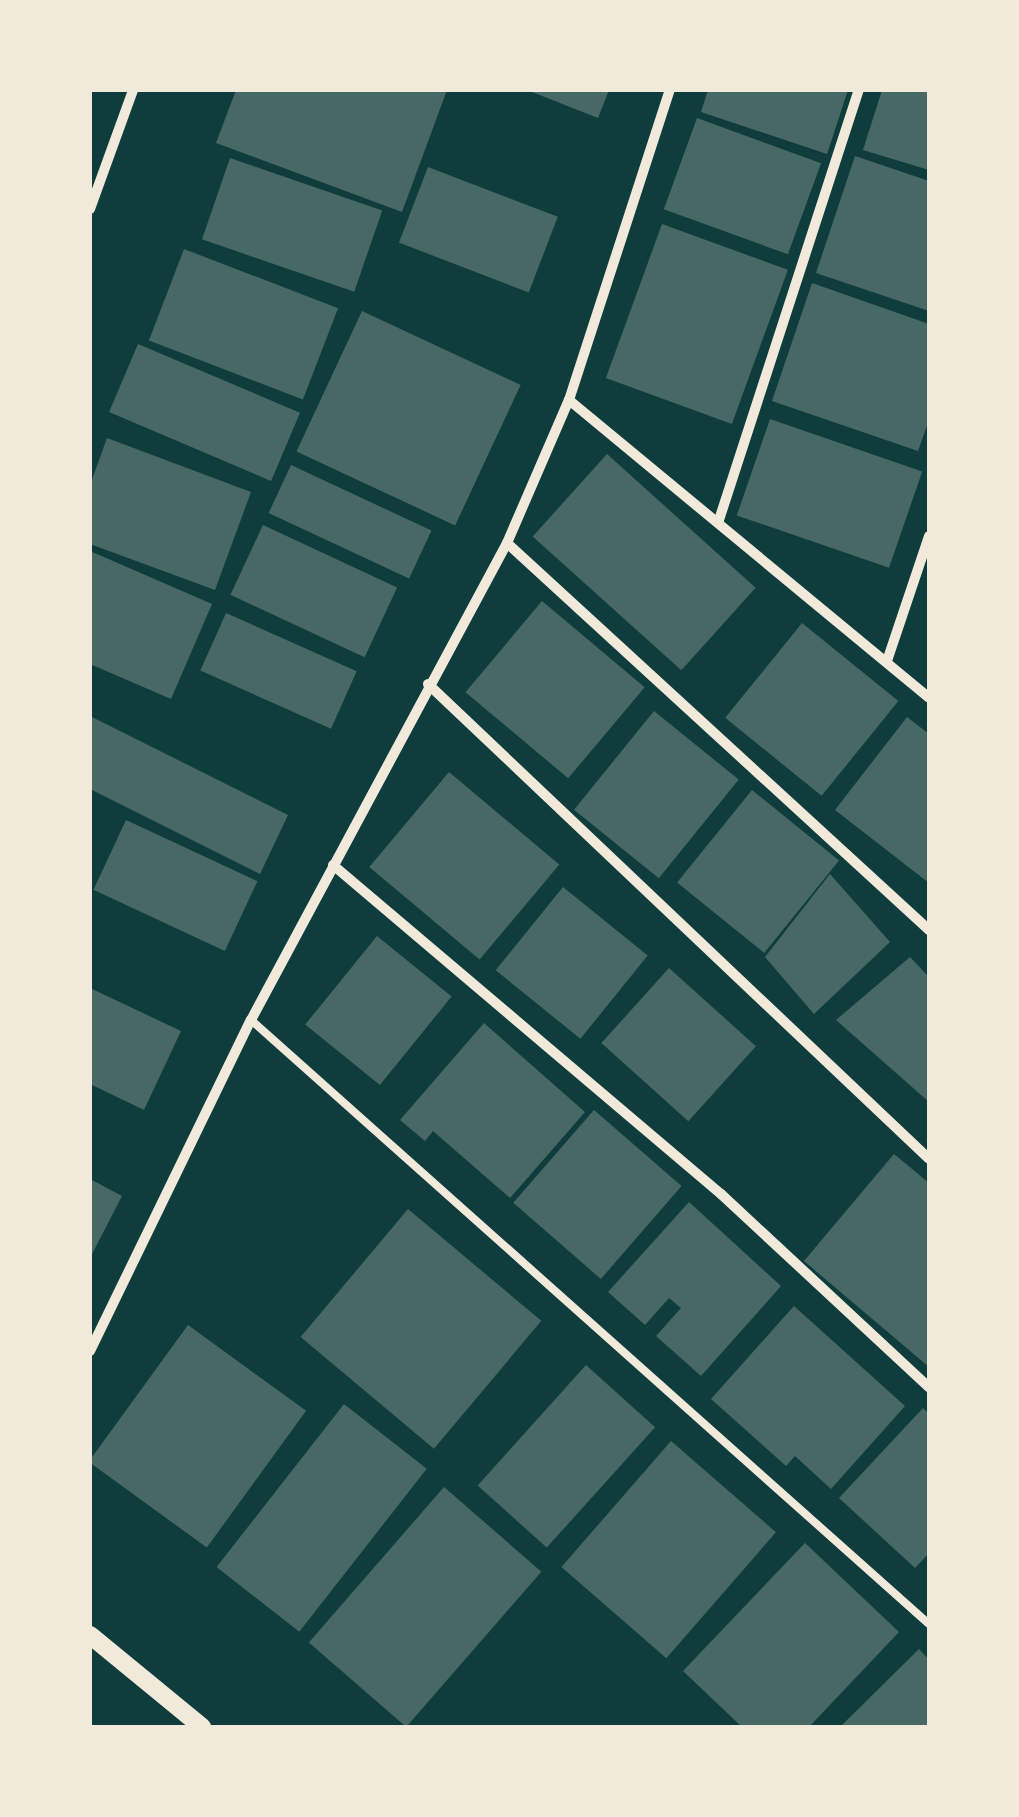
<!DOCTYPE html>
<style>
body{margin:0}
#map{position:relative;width:1019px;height:1817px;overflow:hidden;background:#0f3d3e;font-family:Lato,sans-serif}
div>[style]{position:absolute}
.building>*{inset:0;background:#486865;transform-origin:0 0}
.service>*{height:8px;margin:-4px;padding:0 4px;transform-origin:4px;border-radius:4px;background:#f1e9da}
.minor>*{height:10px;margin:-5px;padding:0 5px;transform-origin:5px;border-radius:5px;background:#f1e9da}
.tertiary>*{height:18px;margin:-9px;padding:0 9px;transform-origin:9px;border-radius:9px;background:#f1e9da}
span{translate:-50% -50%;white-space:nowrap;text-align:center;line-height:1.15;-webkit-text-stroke:8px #f1e9da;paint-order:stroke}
.frame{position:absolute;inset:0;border:92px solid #f1e9da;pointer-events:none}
</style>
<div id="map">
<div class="building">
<div style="clip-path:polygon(236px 90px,447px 90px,402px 212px,216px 143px)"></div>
<div style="clip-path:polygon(527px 90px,609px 90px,598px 118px)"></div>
<div style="clip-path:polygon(708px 90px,848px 90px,827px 154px,701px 112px)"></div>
<div style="clip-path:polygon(882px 90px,929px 90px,929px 170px,863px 150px)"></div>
<div style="left:697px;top:118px;width:132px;height:97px;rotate:20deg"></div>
<div style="clip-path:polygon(855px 156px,929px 181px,929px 311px,816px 273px)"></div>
<div style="left:230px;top:158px;width:161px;height:86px;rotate:19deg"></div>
<div style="left:428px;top:167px;width:139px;height:81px;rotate:21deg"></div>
<div style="left:662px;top:224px;width:134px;height:164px;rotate:20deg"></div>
<div style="left:184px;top:249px;width:165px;height:98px;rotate:21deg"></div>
<div style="clip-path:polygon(812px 283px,929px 324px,929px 420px,918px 451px,772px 401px)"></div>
<div style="left:362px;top:311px;width:175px;height:155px;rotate:25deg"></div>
<div style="left:138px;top:344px;width:176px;height:74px;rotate:23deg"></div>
<div style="left:770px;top:419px;width:161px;height:102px;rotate:19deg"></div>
<div style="clip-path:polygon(107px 438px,251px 492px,215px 590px,90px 544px,90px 485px)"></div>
<div style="left:607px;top:454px;width:200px;height:111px;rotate:42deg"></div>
<div style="left:291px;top:465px;width:155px;height:53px;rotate:25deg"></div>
<div style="left:263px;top:525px;width:148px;height:77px;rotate:25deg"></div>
<div style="clip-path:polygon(90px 551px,212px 604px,171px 699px,90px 664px)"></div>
<div style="left:542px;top:601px;width:134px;height:119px;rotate:40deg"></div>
<div style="left:226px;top:613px;width:143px;height:63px;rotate:24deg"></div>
<div style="left:802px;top:623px;width:124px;height:122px;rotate:39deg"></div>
<div style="left:654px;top:711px;width:109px;height:127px;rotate:39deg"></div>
<div style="clip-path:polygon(90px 716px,288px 815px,260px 874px,90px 789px)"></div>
<div style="clip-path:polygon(907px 717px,929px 734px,929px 883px,835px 810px)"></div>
<div style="left:449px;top:772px;width:144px;height:124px;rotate:40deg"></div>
<div style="left:752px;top:790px;width:112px;height:119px;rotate:39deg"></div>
<div style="left:126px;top:820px;width:145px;height:77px;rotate:25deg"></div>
<div style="clip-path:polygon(830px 874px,890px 942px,814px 1014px,765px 957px)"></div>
<div style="left:563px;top:887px;width:109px;height:107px;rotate:39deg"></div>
<div style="left:377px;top:936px;width:96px;height:114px;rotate:39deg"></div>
<div style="clip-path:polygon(910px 957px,929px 977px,929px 1102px,836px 1020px)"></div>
<div style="left:669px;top:968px;width:117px;height:101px;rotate:42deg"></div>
<div style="clip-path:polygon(90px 988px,181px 1031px,144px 1110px,90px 1084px)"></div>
<div style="clip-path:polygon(484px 1023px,585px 1112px,510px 1198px,433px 1131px,425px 1141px,400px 1120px)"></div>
<div style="left:594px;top:1110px;width:116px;height:123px;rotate:41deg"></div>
<div style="clip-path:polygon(894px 1154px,929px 1183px,929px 1367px,804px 1261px)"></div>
<div style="clip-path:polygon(90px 1179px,122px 1196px,90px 1258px)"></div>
<div style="clip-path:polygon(689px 1202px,781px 1286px,701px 1376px,656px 1336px,681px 1308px,669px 1298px,645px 1325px,608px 1292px)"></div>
<div style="left:408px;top:1209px;width:174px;height:167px;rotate:40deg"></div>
<div style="clip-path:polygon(794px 1306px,905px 1406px,831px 1489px,795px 1456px,786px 1466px,711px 1399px)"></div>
<div style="left:188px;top:1325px;width:146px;height:169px;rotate:36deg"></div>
<div style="left:586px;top:1365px;width:93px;height:162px;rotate:42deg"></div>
<div style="left:344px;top:1404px;width:105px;height:207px;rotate:38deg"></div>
<div style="clip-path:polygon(923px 1408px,929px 1414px,929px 1553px,915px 1568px,839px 1498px)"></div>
<div style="left:671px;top:1441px;width:139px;height:167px;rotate:41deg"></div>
<div style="left:444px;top:1487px;width:129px;height:206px;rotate:41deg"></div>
<div style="clip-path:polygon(805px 1543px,899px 1632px,809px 1727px,742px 1727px,683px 1671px)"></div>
<div style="clip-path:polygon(919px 1649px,929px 1660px,929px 1727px,840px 1727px)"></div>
</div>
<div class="service">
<div style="left:251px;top:1020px;width:908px;rotate:41.7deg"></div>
</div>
<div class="minor">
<div style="left:90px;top:209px;width:127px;rotate:-70.1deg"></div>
<div style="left:569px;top:400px;width:467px;rotate:39.6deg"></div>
<div style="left:719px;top:520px;width:452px;rotate:-72deg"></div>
<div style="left:507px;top:543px;width:573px;rotate:42.52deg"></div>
<div style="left:887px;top:661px;width:132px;rotate:-71.4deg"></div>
<div style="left:428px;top:684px;width:690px;rotate:43.47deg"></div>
<div style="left:333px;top:865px;width:509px;rotate:40.3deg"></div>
<div style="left:721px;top:1194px;width:284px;rotate:42.9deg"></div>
<div style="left:90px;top:1351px;width:368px;rotate:-64.1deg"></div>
<div style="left:251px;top:1020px;width:541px;rotate:-61.78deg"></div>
<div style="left:507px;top:543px;width:156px;rotate:-66.6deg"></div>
<div style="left:569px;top:400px;width:326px;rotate:-72deg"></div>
</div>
<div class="tertiary">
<div style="left:90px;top:1635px;width:145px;rotate:39.4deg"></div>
</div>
<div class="frame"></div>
</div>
